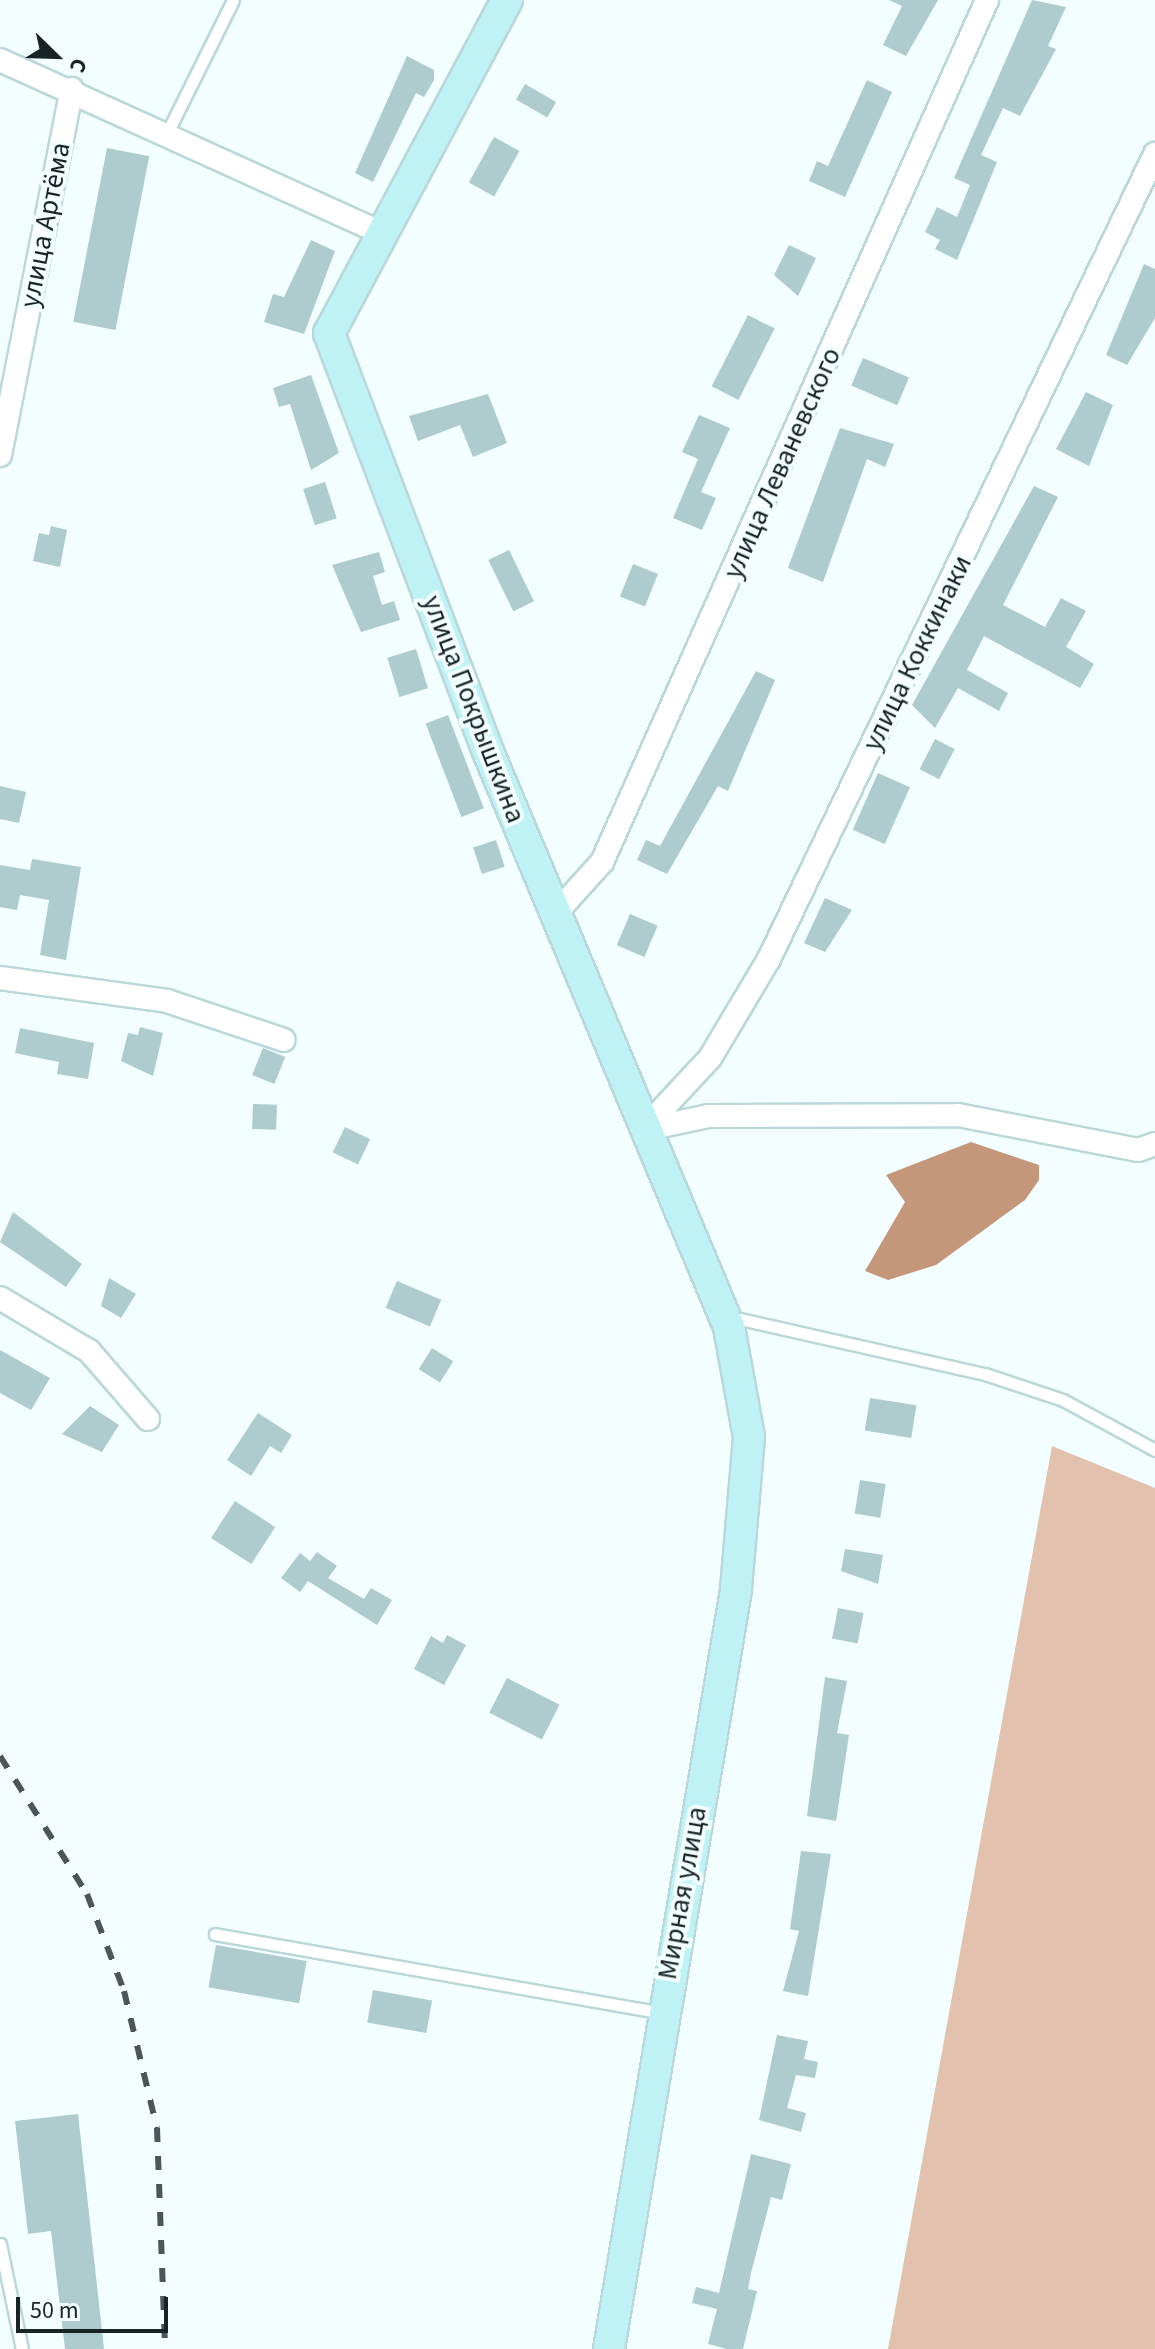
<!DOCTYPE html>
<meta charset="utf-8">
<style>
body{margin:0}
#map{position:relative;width:1155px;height:2349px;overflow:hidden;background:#f2feff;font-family:"Source Sans 3",sans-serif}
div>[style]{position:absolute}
.green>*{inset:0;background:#e2c2ae}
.water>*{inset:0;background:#c4977a}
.building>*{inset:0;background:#aecbcd;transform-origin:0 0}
.roads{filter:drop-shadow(2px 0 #bad7d9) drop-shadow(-2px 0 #bad7d9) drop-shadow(0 2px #bad7d9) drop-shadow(0 -2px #bad7d9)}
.lane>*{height:11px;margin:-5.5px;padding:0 5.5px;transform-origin:5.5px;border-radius:5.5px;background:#fff}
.street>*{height:22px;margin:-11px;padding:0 11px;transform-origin:11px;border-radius:11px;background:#fff}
.secondary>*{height:30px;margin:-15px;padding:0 15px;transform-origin:15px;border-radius:15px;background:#bef2f5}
.rail>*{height:6px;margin-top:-3px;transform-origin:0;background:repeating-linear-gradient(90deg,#4b5657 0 14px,transparent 0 28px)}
span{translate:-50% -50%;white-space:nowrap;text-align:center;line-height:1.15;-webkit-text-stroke:8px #f2feff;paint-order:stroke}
.street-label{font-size:28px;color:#182324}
.north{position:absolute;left:16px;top:16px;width:80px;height:80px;-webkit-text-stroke:6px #f2feff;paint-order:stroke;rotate:113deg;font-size:22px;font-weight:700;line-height:32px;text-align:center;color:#182324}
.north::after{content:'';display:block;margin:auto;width:28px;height:36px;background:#182324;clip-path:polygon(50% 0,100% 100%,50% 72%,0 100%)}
.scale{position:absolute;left:16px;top:2297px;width:152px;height:36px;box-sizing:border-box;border:4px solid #182324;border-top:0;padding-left:10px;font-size:24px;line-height:28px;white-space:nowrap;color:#182324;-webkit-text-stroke:6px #f2feff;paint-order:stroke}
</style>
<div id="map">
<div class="green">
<div style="clip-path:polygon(1052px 1446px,1155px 1488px,1155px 2349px,888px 2349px)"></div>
</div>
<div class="water">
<div style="clip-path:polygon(971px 1142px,1039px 1165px,1039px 1180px,1025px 1200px,936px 1265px,888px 1280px,865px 1271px,905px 1202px,886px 1175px)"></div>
</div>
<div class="building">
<div style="clip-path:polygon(889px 0,938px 0,906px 56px,883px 45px,902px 6px)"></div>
<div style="clip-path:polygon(1032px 0,1066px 7px,1048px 46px,1056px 49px,1020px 116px,1003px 108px,981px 155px,997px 162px,957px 260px,935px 249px,940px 240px,925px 232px,937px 207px,957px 217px,970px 185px,954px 178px)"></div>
<div style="clip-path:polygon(407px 56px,434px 70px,434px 80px,424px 97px,416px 93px,373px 182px,355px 173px)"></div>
<div style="clip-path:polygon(867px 80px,892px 92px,845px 197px,809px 181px,817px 161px,828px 166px)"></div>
<div style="left:525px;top:84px;width:36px;height:18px;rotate:30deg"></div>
<div style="left:494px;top:137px;width:29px;height:52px;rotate:29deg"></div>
<div style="left:107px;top:148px;width:43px;height:177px;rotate:11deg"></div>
<div style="clip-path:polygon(311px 240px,335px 251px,304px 334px,264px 322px,273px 294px,284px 297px)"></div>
<div style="clip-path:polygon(789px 245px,816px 258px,798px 296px,774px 275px)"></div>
<div style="clip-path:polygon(1144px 264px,1155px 269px,1155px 318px,1127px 365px,1106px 355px)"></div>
<div style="left:748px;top:315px;width:30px;height:80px;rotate:27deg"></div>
<div style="left:863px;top:358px;width:50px;height:30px;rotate:23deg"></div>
<div style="clip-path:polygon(311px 375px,339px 453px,311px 470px,290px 404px,279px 407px,273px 388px)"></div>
<div style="clip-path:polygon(1086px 392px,1113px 405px,1089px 466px,1056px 449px)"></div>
<div style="clip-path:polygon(488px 394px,507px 443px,473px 457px,460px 425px,418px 441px,409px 416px)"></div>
<div style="clip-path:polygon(699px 415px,730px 428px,701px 492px,716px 498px,702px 530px,673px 518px,698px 459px,682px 452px)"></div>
<div style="clip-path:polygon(840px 428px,894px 444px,885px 467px,867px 459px,823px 582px,788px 568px)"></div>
<div style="left:325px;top:482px;width:38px;height:23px;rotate:72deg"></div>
<div style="clip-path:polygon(1034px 486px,1058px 497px,1003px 605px,1045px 627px,1061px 598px,1086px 611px,1066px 647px,1094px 664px,1080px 688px,984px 636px,967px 670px,1008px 693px,999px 711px,958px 688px,935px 728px,912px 705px)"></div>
<div style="clip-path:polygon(51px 526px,67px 530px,60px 567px,33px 561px,39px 533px,49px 535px)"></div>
<div style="left:509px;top:550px;width:57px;height:23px;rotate:64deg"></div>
<div style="clip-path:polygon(379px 552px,385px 572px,373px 576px,382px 605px,394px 601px,400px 620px,361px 632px,332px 565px)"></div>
<div style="left:633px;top:564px;width:27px;height:35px;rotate:22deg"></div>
<div style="left:416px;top:649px;width:41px;height:30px;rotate:73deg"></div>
<div style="clip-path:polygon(756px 671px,775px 680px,728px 791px,718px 786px,667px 874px,637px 860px,646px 840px,660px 846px)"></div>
<div style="left:448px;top:715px;width:100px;height:24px;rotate:69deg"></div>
<div style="left:935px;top:739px;width:22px;height:34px;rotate:27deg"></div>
<div style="left:878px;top:773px;width:35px;height:62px;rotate:24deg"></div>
<div style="clip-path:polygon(0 786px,26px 792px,19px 823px,0 819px)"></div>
<div style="left:496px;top:840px;width:28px;height:24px;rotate:72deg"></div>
<div style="clip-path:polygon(32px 859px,81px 867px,66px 960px,40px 955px,49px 900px,20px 895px,17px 910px,0 907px,0 865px,30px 870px)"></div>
<div style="clip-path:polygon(825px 898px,852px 910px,825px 952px,804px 943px)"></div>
<div style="left:630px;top:914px;width:30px;height:34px;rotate:23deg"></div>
<div style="clip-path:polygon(140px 1027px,163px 1033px,153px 1076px,121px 1061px,128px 1033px,138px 1035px)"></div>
<div style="clip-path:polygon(20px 1028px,94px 1043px,88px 1079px,57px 1074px,59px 1062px,15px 1053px)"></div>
<div style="left:263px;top:1048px;width:24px;height:29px;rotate:22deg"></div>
<div style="left:253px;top:1104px;width:24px;height:25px;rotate:2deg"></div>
<div style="left:345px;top:1127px;width:28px;height:28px;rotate:26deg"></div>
<div style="clip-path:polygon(13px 1212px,82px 1264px,66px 1287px,0 1242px)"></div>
<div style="clip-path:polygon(109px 1278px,136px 1294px,121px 1318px,101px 1306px)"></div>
<div style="left:397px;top:1281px;width:48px;height:29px;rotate:23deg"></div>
<div style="left:432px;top:1348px;width:25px;height:25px;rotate:32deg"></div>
<div style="clip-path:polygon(0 1350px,50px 1378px,31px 1410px,0 1393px)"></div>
<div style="left:870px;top:1398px;width:47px;height:33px;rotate:9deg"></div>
<div style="clip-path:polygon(90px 1406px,119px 1425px,102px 1452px,62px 1434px)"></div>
<div style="clip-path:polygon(258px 1413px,292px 1435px,281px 1453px,270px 1446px,251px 1476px,227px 1460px)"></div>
<div style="left:860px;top:1480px;width:26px;height:34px;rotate:9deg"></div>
<div style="left:235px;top:1501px;width:48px;height:44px;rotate:33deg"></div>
<div style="clip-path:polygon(845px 1549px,883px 1555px,878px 1584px,841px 1571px)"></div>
<div style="clip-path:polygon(317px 1552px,337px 1566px,328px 1578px,364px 1599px,371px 1588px,392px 1600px,377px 1625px,308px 1581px,300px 1592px,281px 1578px,300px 1553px,310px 1561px)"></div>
<div style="left:838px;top:1608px;width:26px;height:31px;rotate:11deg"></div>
<div style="clip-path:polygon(447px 1635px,466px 1645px,444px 1685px,414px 1669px,431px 1636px,443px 1643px)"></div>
<div style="clip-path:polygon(825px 1677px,847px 1681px,837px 1733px,849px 1735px,836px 1821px,807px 1816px)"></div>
<div style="left:507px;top:1678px;width:59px;height:39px;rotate:27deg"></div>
<div style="clip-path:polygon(801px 1851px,831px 1854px,808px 1996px,783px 1991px,799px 1931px,790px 1929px)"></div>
<div style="left:216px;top:1945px;width:92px;height:43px;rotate:10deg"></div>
<div style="left:373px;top:1990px;width:60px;height:33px;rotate:10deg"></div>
<div style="clip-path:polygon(777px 2035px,808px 2041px,804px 2059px,818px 2062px,815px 2078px,796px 2075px,787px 2108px,806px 2113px,801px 2132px,759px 2120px)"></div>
<div style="clip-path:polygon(78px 2114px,104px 2349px,65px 2349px,51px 2231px,28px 2234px,15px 2121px)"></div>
<div style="clip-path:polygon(751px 2154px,791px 2164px,782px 2200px,771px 2197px,751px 2273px,748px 2289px,757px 2291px,743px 2349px,727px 2349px,708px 2344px,717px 2309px,692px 2303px,696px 2287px,719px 2293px)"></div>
</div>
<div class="roads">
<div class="lane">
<div style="left:167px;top:133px;width:148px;rotate:-63.6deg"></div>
<div style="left:727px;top:1316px;width:264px;rotate:12.7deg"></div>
<div style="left:985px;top:1374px;width:82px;rotate:18.4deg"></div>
<div style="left:1063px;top:1400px;width:105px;rotate:28.5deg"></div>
<div style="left:215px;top:1934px;width:453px;rotate:10deg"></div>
<div style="left:0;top:2244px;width:107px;rotate:78.2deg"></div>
</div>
<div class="street">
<div style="left:0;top:60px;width:419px;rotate:24.4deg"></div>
<div style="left:0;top:455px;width:373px;rotate:-78.9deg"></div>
<div style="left:556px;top:913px;width:69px;rotate:-48deg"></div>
<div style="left:602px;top:862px;width:944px;rotate:-65.93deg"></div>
<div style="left:0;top:978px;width:169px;rotate:7.8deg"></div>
<div style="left:167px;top:1001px;width:123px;rotate:18.4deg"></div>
<div style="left:643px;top:1130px;width:98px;rotate:-47.1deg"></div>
<div style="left:710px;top:1058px;width:115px;rotate:-59.2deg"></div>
<div style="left:769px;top:959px;width:893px;rotate:-64.38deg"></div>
<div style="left:643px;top:1130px;width:67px;rotate:-12deg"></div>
<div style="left:709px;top:1116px;width:249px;rotate:-0.2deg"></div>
<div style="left:958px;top:1115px;width:183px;rotate:11deg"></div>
<div style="left:1138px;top:1150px;width:18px;rotate:-19deg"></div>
<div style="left:0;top:1298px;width:104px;rotate:30.8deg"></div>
<div style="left:89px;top:1351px;width:90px;rotate:49.1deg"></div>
</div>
<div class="secondary">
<div style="left:507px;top:0;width:378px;rotate:118.1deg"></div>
<div style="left:329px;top:333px;width:450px;rotate:69.2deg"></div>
<div style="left:489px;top:754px;width:621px;rotate:67.27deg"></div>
<div style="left:729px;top:1327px;width:112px;rotate:79.7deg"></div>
<div style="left:749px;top:1437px;width:154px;rotate:94.9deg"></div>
<div style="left:736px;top:1590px;width:770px;rotate:99.5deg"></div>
</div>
</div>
<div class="rail">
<div style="left:0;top:1756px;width:163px;rotate:57.8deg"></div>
<div style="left:87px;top:1894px;width:104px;rotate:69.1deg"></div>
<div style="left:124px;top:1991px;width:141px;rotate:76.5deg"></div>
<div style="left:157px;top:2128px;width:221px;rotate:87.9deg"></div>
</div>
<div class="street-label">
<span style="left:45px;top:225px;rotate:-79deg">улица Артёма</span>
<span style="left:782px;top:463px;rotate:-66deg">улица Леваневского</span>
<span style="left:917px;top:653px;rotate:-64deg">улица Коккинаки</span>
<span style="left:474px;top:709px;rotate:69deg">улица Покрышкина</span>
<span style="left:682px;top:1893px;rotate:-80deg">Мирная улица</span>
</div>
<div class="north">С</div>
<div class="scale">50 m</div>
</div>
